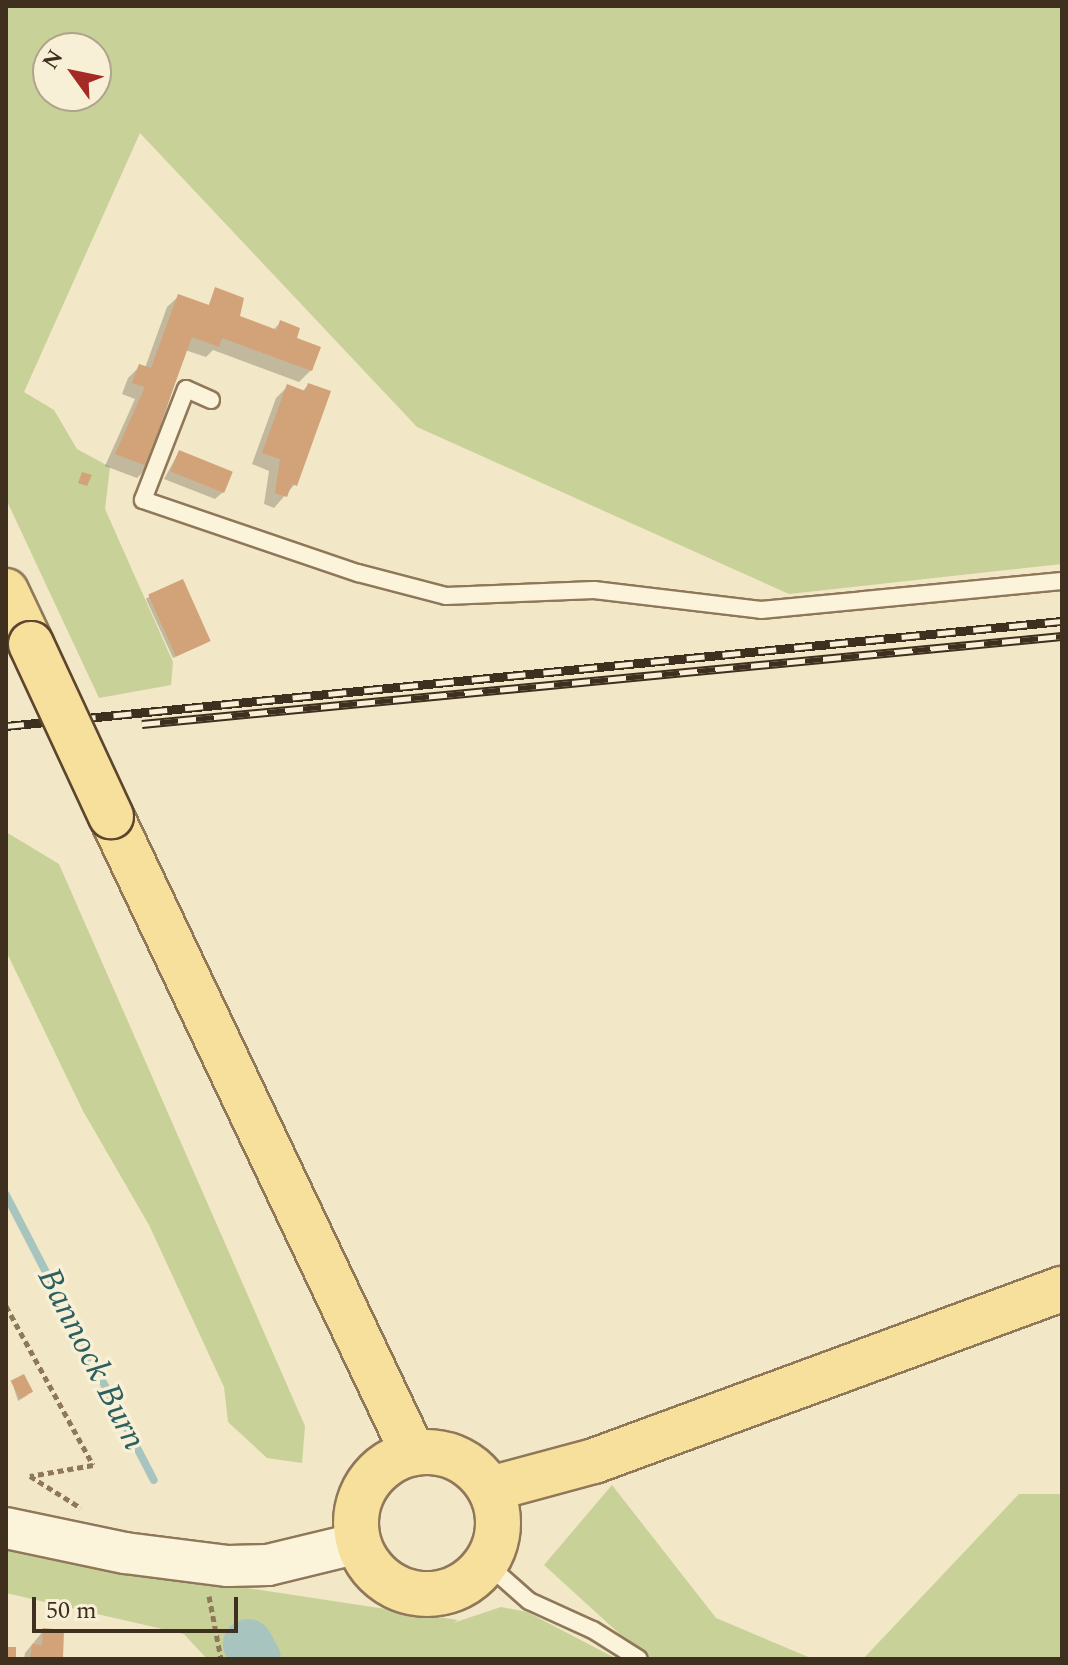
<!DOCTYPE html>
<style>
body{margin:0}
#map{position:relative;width:1068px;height:1665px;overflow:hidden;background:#f2e7c6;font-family:Spectral,serif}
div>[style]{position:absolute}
.green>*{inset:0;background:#c8d198}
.shadow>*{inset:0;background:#0003}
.stream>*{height:8px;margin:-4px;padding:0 4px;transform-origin:4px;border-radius:4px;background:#a7c5be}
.river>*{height:50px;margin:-25px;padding:0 25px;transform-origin:25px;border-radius:25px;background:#a7c5be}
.building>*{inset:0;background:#d2a279;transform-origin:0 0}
.path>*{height:5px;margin-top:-2.5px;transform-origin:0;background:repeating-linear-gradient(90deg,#8f785a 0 6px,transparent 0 10px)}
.roads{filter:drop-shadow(2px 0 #8f785a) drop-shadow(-2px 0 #8f785a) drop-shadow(0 2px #8f785a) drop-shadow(0 -2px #8f785a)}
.service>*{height:16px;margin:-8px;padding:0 8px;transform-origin:8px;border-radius:8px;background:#fbf3da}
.tertiary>*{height:40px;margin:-20px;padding:0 20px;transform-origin:20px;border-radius:20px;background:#fbf3da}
.primary>*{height:44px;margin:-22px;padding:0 22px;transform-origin:22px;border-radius:22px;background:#f7df9c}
.primary>.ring{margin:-22px;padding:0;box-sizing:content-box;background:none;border:44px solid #f7df9c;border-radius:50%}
.rail>*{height:9px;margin-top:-4.5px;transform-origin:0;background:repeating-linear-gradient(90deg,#f8f0d6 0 18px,#3e2f1e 0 36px);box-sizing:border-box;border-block:2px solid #3e2f1e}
.bridges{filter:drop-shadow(2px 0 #5c462e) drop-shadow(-2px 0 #5c462e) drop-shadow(0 2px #5c462e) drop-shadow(0 -2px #5c462e)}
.primary-bridge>*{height:44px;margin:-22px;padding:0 22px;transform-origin:22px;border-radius:22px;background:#f7df9c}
span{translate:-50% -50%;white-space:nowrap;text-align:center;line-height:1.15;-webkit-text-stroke:7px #f8f0d6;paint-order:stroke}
.water-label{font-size:34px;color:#2d5f5e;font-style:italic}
.frame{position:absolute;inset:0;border:8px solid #3e2f1e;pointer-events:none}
.north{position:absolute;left:32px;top:32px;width:80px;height:80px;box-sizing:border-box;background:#f8f0d6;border:2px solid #aea38c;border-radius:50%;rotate:303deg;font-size:22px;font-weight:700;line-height:32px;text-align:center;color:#3e2f1e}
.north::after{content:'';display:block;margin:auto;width:28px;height:36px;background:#a32a25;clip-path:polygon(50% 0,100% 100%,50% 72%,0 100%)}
.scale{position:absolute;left:32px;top:1597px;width:206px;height:36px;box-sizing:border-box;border:4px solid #3e2f1e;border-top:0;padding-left:10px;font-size:24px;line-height:28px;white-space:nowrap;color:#3e2f1e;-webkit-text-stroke:6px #f8f0d6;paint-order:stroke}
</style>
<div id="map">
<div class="green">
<div style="clip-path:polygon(evenodd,6px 6px,1062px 6px,1062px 564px,789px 594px,417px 427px,140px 133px,24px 392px,54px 410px,77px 449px,110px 467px,105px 509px,173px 662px,171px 685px,99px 698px,6px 499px,6px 6px,48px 48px,96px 48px,96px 96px,48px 96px,48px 48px)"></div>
<div style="clip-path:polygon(6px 832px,59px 864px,305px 1426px,302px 1463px,267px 1458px,228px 1422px,224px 1387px,149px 1225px,83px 1111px,6px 951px)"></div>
<div style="clip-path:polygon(612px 1485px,716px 1618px,813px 1659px,647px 1659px,544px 1565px)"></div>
<div style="clip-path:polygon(1019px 1494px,1062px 1494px,1062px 1659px,863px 1659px)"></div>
<div style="clip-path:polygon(6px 1546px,95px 1565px,458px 1620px,453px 1623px,501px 1607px,527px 1612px,617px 1659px,207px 1659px,184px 1634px,6px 1593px)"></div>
</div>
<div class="shadow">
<div style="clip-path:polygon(215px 290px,237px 317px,273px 330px,281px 322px,311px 370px,299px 382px,213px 350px,206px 357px,185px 350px,149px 466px,137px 478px,105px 466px,135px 399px,122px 394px,128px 378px,140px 366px,145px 368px,167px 307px,179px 296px,208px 307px)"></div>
<div style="clip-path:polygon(308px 385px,295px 484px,274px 508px,264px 504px,269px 471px,252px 464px,276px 398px,287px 387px,302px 392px)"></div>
<div style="clip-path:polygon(179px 452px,223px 492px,215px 499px,164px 479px)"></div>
<div style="clip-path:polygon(150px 596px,206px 643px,173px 658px,146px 599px)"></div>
<div style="clip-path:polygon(12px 1382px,28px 1395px,18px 1401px)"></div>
<div style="clip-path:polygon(44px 1630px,60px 1659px,24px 1659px,25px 1653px)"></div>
</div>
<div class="stream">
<div style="left:6px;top:1195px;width:321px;rotate:62.6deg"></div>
</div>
<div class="river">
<div style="left:248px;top:1644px;width:17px;rotate:62deg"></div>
</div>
<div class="building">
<div style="clip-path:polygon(215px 287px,244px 298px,240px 316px,277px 330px,280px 320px,300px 328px,297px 338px,321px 347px,312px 371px,222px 338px,219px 347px,192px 337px,161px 422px,167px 424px,150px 467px,115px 454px,145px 387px,132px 383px,139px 364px,151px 368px,178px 294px,209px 305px)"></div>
<div style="clip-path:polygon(308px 383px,331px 391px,297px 486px,292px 484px,287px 497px,275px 493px,280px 459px,262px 453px,287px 384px,305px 391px)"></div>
<div style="left:179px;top:450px;width:58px;height:23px;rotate:22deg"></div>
<div style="clip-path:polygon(82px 472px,92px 475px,87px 486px,78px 483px)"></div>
<div style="left:183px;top:579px;width:68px;height:38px;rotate:66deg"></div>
<div style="left:24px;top:1374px;width:20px;height:15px;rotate:63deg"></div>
<div style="clip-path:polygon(43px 1628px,64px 1630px,63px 1659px,30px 1659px,32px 1644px,42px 1645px)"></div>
<div style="left:6px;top:1647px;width:10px;height:12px"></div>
</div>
<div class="path">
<div style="left:6px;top:1306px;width:181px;rotate:61.3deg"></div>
<div style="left:93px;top:1465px;width:64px;rotate:170.1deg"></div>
<div style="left:30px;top:1476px;width:60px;rotate:32.1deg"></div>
<div style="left:209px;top:1596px;width:64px;rotate:79.2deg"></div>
</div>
<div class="roads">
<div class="service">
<div style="left:211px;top:400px;width:27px;rotate:-156deg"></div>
<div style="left:186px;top:389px;width:119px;rotate:111.2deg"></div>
<div style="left:143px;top:500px;width:227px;rotate:18.8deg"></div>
<div style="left:358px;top:573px;width:91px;rotate:14.6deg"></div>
<div style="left:446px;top:596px;width:148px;rotate:-2.3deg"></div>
<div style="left:594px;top:590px;width:168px;rotate:6.8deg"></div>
<div style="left:761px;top:610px;width:302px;rotate:-5.5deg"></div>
<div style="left:486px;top:1563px;width:57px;rotate:41.5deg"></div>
<div style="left:529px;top:1601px;width:70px;rotate:24.4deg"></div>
<div style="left:593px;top:1630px;width:54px;rotate:32.2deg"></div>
</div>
<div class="tertiary">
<div style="left:6px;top:1528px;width:122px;rotate:11.9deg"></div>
<div style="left:125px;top:1553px;width:104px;rotate:7.2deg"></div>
<div style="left:228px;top:1566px;width:40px;rotate:-1.4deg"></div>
<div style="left:268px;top:1565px;width:94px;rotate:-13.6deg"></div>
</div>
<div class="primary">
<div style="left:6px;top:591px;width:59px;rotate:64.7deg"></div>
<div style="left:111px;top:816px;width:705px;rotate:64.63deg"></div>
<div class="ring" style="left:356px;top:1452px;width:98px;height:98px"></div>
<div style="left:490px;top:1489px;width:108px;rotate:-15.1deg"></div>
<div style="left:594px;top:1461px;width:499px;rotate:-20.2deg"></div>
</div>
</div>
<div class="rail">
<div style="left:142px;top:724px;width:924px;rotate:-5.46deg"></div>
<div style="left:6px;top:726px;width:1061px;rotate:-5.68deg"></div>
</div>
<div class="bridges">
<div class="primary-bridge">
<div style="left:31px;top:644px;width:190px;rotate:65.1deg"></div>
</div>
</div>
<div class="water-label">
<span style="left:91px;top:1359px;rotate:63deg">Bannock Burn</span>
</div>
<div class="frame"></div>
<div class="north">N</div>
<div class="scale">50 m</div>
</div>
